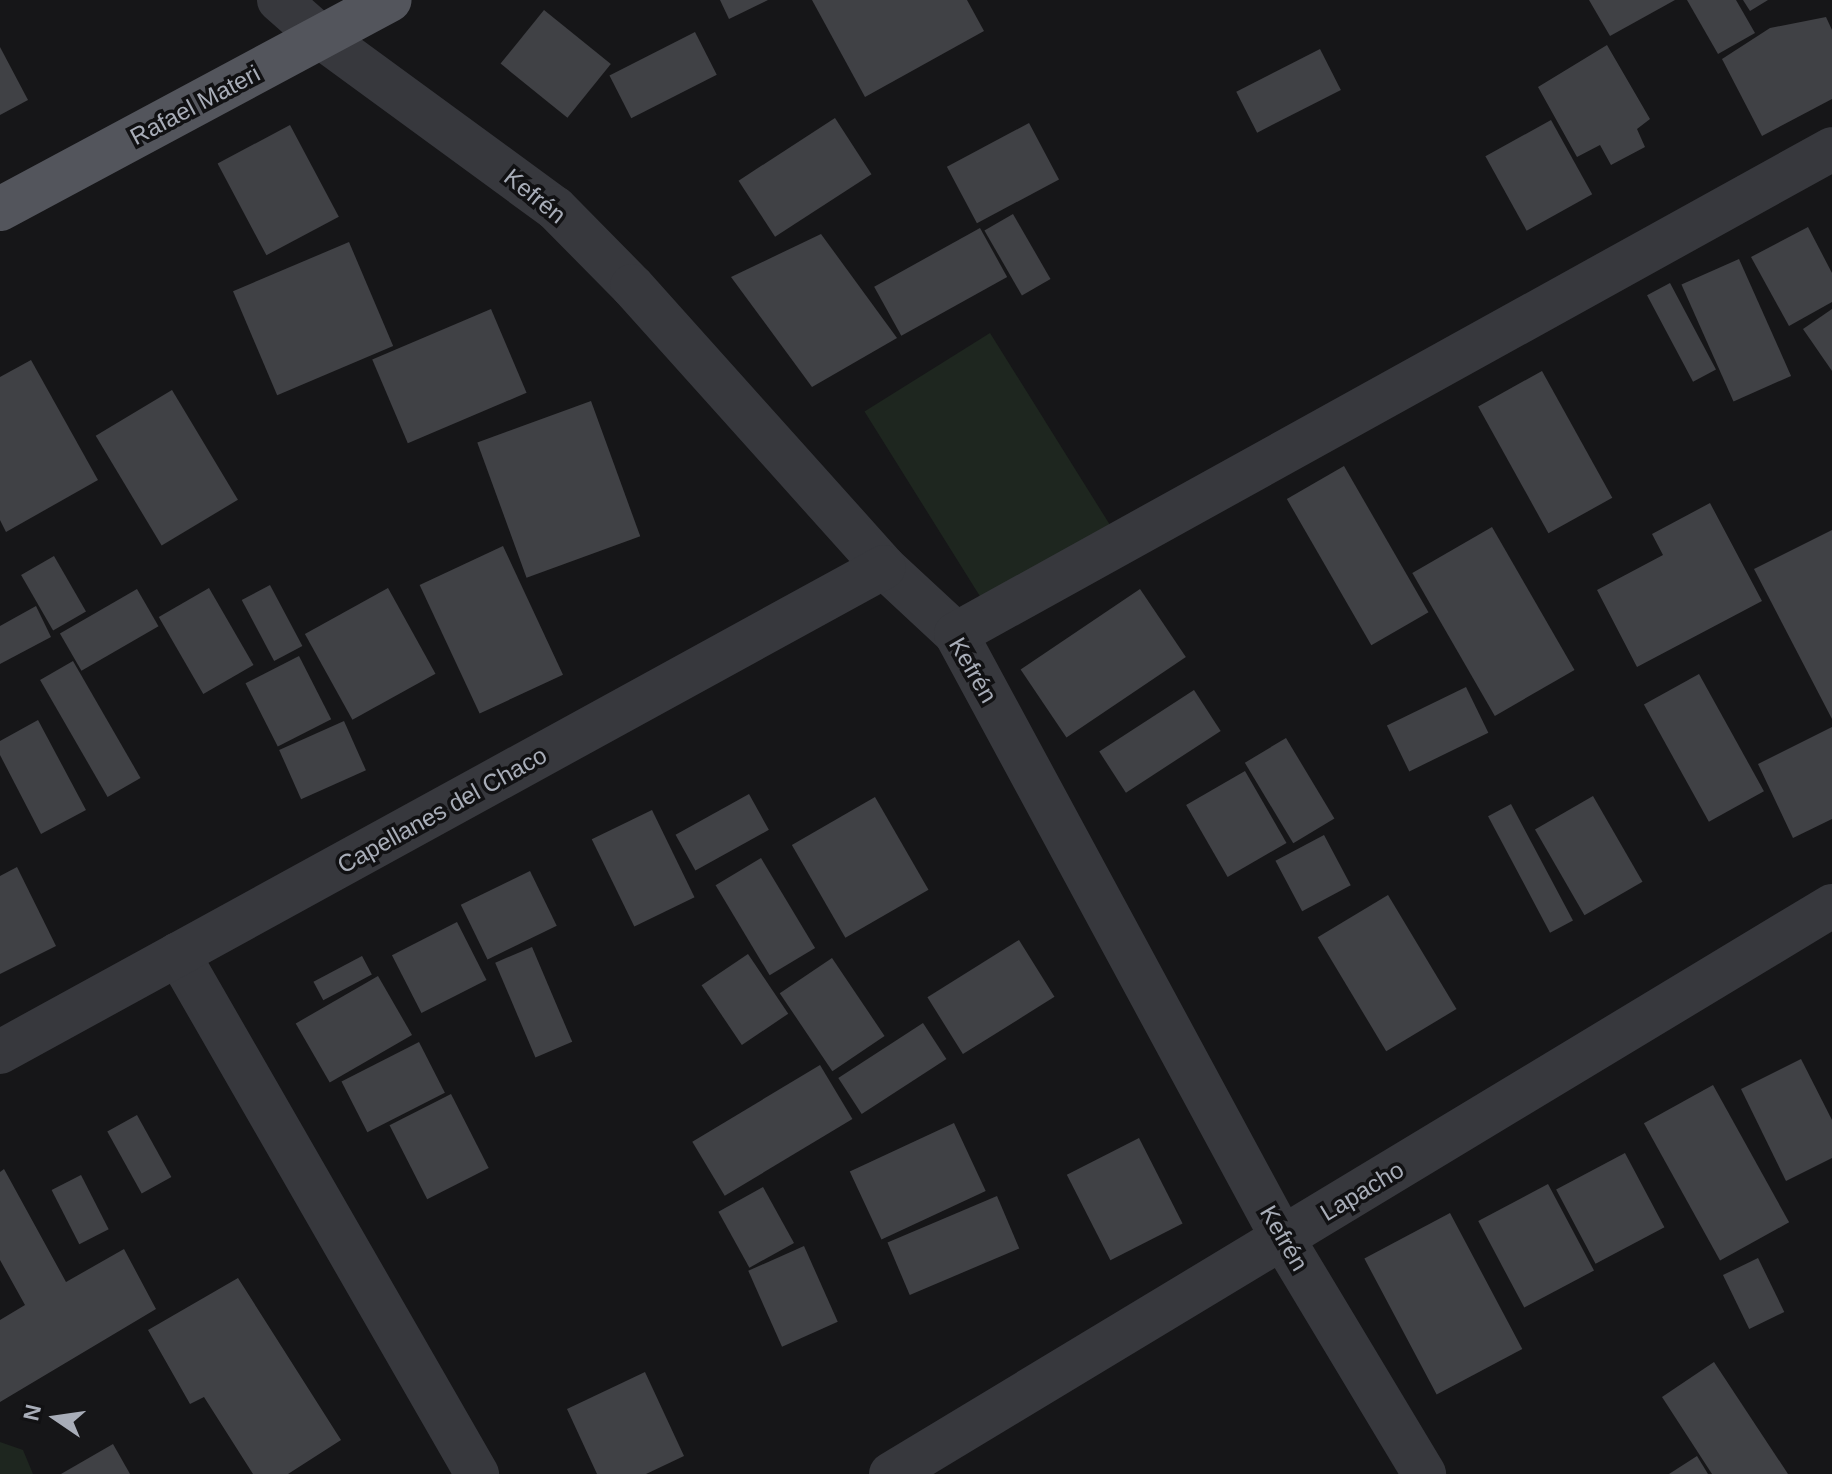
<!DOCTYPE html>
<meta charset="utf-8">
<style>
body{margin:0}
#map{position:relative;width:1832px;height:1474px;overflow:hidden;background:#161618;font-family:Helvetica,sans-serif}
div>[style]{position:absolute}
.green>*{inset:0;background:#1e261f;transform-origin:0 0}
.building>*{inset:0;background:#404145;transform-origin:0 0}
.minor>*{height:44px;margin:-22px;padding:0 22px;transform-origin:22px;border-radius:22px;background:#37383d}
.major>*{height:44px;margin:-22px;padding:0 22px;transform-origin:22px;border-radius:22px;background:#53555c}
span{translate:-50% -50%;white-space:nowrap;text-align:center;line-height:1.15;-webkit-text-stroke:7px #111113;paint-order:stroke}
.street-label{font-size:24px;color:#a8adb8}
.north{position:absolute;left:16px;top:1378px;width:80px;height:80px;-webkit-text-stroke:6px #111113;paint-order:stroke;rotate:283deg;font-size:22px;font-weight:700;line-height:32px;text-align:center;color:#a8adb8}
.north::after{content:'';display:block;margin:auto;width:28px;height:36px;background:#a8adb8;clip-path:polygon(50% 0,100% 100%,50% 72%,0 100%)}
</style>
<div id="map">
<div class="green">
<div style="left:990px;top:333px;width:230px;height:148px;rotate:58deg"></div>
<div style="clip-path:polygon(0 1442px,23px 1450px,33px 1474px,0 1474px)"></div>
</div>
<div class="building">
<div style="clip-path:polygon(720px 0,768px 0,729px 19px)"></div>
<div style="clip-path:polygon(812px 0,967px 0,984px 31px,865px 97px)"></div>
<div style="clip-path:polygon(1589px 0,1675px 0,1610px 36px)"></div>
<div style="clip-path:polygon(1687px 0,1736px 0,1755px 33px,1718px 54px)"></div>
<div style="clip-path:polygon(1743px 0,1768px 0,1750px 11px)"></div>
<div style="left:544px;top:10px;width:86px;height:69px;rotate:39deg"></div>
<div style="clip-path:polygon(1826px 17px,1832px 30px,1832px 99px,1762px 136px,1722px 59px,1770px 28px)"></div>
<div style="left:695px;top:32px;width:48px;height:96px;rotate:63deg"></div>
<div style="clip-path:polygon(1607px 45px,1650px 119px,1637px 129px,1645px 147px,1611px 165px,1600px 145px,1577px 157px,1538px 87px)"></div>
<div style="clip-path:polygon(0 47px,28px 100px,0 115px)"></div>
<div style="left:1320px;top:49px;width:46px;height:94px;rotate:63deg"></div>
<div style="left:835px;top:118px;width:67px;height:115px;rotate:57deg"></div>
<div style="left:1551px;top:120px;width:85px;height:75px;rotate:61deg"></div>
<div style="left:1029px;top:123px;width:64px;height:93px;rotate:62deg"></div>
<div style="left:290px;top:125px;width:104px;height:82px;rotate:62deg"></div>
<div style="left:1013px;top:214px;width:75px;height:33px;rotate:60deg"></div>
<div style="clip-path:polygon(1808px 227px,1832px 273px,1832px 302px,1789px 326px,1751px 257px)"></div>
<div style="left:980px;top:228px;width:56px;height:121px;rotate:61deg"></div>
<div style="clip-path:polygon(821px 234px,897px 338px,812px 387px,731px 277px)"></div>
<div style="left:349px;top:242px;width:113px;height:126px;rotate:67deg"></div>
<div style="left:1739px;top:259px;width:128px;height:63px;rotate:66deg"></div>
<div style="left:1670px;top:283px;width:98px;height:26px;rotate:62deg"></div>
<div style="left:491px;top:309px;width:91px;height:129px;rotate:67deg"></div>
<div style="clip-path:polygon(1832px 309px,1832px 371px,1803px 329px)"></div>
<div style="clip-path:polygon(31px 360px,98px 480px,6px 532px,0 520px,0 377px)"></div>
<div style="left:1542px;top:371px;width:145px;height:73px;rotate:61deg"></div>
<div style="left:172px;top:390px;width:128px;height:89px;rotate:59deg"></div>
<div style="left:591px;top:401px;width:144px;height:121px;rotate:70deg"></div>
<div style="left:1344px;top:466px;width:169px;height:66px;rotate:60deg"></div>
<div style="clip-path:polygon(1710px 503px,1762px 601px,1637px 667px,1597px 590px,1663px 555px,1652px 534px)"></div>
<div style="left:1492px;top:527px;width:165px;height:92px;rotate:60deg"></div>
<div style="clip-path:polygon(1832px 530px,1832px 719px,1754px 569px)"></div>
<div style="left:503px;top:546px;width:142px;height:92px;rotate:65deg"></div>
<div style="left:54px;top:556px;width:64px;height:38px;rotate:60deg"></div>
<div style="left:270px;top:585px;width:69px;height:32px;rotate:62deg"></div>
<div style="left:209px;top:588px;width:89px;height:58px;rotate:60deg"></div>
<div style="left:388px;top:588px;width:98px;height:95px;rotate:61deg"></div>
<div style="left:137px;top:589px;width:43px;height:89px;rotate:60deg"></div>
<div style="left:1140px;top:589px;width:82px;height:144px;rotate:56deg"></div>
<div style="clip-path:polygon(36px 606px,51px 637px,0 664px,0 626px)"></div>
<div style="left:299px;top:656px;width:71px;height:60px;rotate:63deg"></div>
<div style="left:73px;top:661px;width:135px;height:38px;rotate:60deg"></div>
<div style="left:1699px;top:674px;width:134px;height:63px;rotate:61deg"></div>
<div style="left:1466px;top:687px;width:51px;height:88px;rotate:64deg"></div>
<div style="left:1194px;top:690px;width:49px;height:113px;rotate:57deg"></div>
<div style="clip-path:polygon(38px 720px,86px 810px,41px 834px,0 755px,0 741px)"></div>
<div style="left:344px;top:721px;width:54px;height:71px;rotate:66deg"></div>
<div style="clip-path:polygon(1832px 727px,1832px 819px,1793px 838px,1758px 764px)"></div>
<div style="left:1286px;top:738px;width:94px;height:48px;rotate:59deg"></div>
<div style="left:1245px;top:771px;width:83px;height:68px;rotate:60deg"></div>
<div style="left:749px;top:794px;width:41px;height:84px;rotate:61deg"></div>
<div style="left:1593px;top:796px;width:99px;height:67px;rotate:60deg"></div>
<div style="left:875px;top:797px;width:107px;height:96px;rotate:60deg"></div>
<div style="left:1511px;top:804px;width:132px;height:26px;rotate:62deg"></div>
<div style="left:652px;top:810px;width:97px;height:67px;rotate:64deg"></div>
<div style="left:1324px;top:835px;width:57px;height:55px;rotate:62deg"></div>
<div style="left:761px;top:858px;width:105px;height:53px;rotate:59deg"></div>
<div style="clip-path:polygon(17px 867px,56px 946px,0 974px,0 876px)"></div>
<div style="left:530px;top:871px;width:61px;height:77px;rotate:64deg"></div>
<div style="left:1388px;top:895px;width:133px;height:82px;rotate:59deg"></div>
<div style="left:457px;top:922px;width:65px;height:73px;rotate:63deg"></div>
<div style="left:1019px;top:940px;width:67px;height:108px;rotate:58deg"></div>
<div style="left:532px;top:947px;width:103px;height:40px;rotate:67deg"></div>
<div style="left:748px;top:954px;width:72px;height:56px;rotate:56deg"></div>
<div style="left:362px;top:956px;width:21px;height:55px;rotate:62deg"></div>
<div style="left:832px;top:958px;width:94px;height:63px;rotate:56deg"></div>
<div style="left:378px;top:976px;width:68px;height:95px;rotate:60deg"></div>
<div style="left:923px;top:1023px;width:43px;height:101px;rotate:57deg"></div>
<div style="left:419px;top:1042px;width:57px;height:87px;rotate:63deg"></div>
<div style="clip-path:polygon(1801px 1059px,1832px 1120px,1832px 1158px,1786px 1181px,1741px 1089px)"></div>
<div style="left:820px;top:1065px;width:63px;height:149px;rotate:59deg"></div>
<div style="left:1713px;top:1085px;width:157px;height:79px;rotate:61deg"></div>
<div style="left:451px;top:1094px;width:83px;height:69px;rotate:63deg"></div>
<div style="left:137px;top:1115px;width:71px;height:34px;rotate:61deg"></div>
<div style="left:954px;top:1123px;width:75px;height:115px;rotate:65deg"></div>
<div style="left:1139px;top:1138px;width:96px;height:81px;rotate:63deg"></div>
<div style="left:1625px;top:1153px;width:84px;height:78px;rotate:62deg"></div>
<div style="clip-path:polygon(4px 1169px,66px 1282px,124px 1249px,156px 1309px,0 1402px,0 1320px,25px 1305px,0 1260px,0 1172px)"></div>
<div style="left:81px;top:1175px;width:61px;height:33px;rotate:63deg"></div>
<div style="left:1548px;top:1184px;width:98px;height:79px;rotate:62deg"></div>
<div style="left:763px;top:1187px;width:64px;height:51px;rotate:61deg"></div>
<div style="left:997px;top:1196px;width:57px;height:119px;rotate:67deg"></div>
<div style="left:1450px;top:1213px;width:154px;height:97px;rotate:62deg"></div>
<div style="left:804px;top:1246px;width:83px;height:61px;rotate:66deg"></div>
<div style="left:1758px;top:1258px;width:60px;height:39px;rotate:64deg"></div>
<div style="clip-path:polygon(238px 1278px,341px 1440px,288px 1474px,253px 1474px,204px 1397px,190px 1404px,148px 1330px)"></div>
<div style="clip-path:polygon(1714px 1362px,1788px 1474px,1712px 1474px,1662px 1397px)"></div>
<div style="clip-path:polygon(645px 1372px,684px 1456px,646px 1474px,597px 1474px,567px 1409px)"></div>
<div style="clip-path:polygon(113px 1444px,130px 1474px,61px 1474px)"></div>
<div style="clip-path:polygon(1697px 1456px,1708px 1474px,1669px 1474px)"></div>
</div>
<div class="minor">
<div style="left:279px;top:0;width:56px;rotate:41.4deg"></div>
<div style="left:321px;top:37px;width:290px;rotate:36.2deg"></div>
<div style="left:555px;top:208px;width:110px;rotate:45.4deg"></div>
<div style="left:632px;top:286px;width:377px;rotate:48.1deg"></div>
<div style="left:884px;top:567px;width:98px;rotate:42.9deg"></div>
<div style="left:956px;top:634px;width:688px;rotate:61.61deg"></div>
<div style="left:1283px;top:1239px;width:274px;rotate:59deg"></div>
<div style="left:956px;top:634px;width:1001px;rotate:-28.97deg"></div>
<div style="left:178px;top:954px;width:600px;rotate:60.1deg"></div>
<div style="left:0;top:1052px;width:1008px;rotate:-28.75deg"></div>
<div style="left:891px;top:1474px;width:1099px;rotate:-31.12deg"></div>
</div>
<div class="major">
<div style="left:0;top:209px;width:442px;rotate:-28.2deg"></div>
</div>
<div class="street-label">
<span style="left:195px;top:105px;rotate:-28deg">Rafael Materi</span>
<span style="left:535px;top:196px;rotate:39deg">Kefrén</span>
<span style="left:973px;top:670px;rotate:60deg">Kefrén</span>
<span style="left:442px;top:810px;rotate:-29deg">Capellanes del Chaco</span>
<span style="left:1362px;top:1191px;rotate:-31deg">Lapacho</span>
<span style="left:1284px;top:1238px;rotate:60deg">Kefrén</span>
</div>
<div class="north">N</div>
</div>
